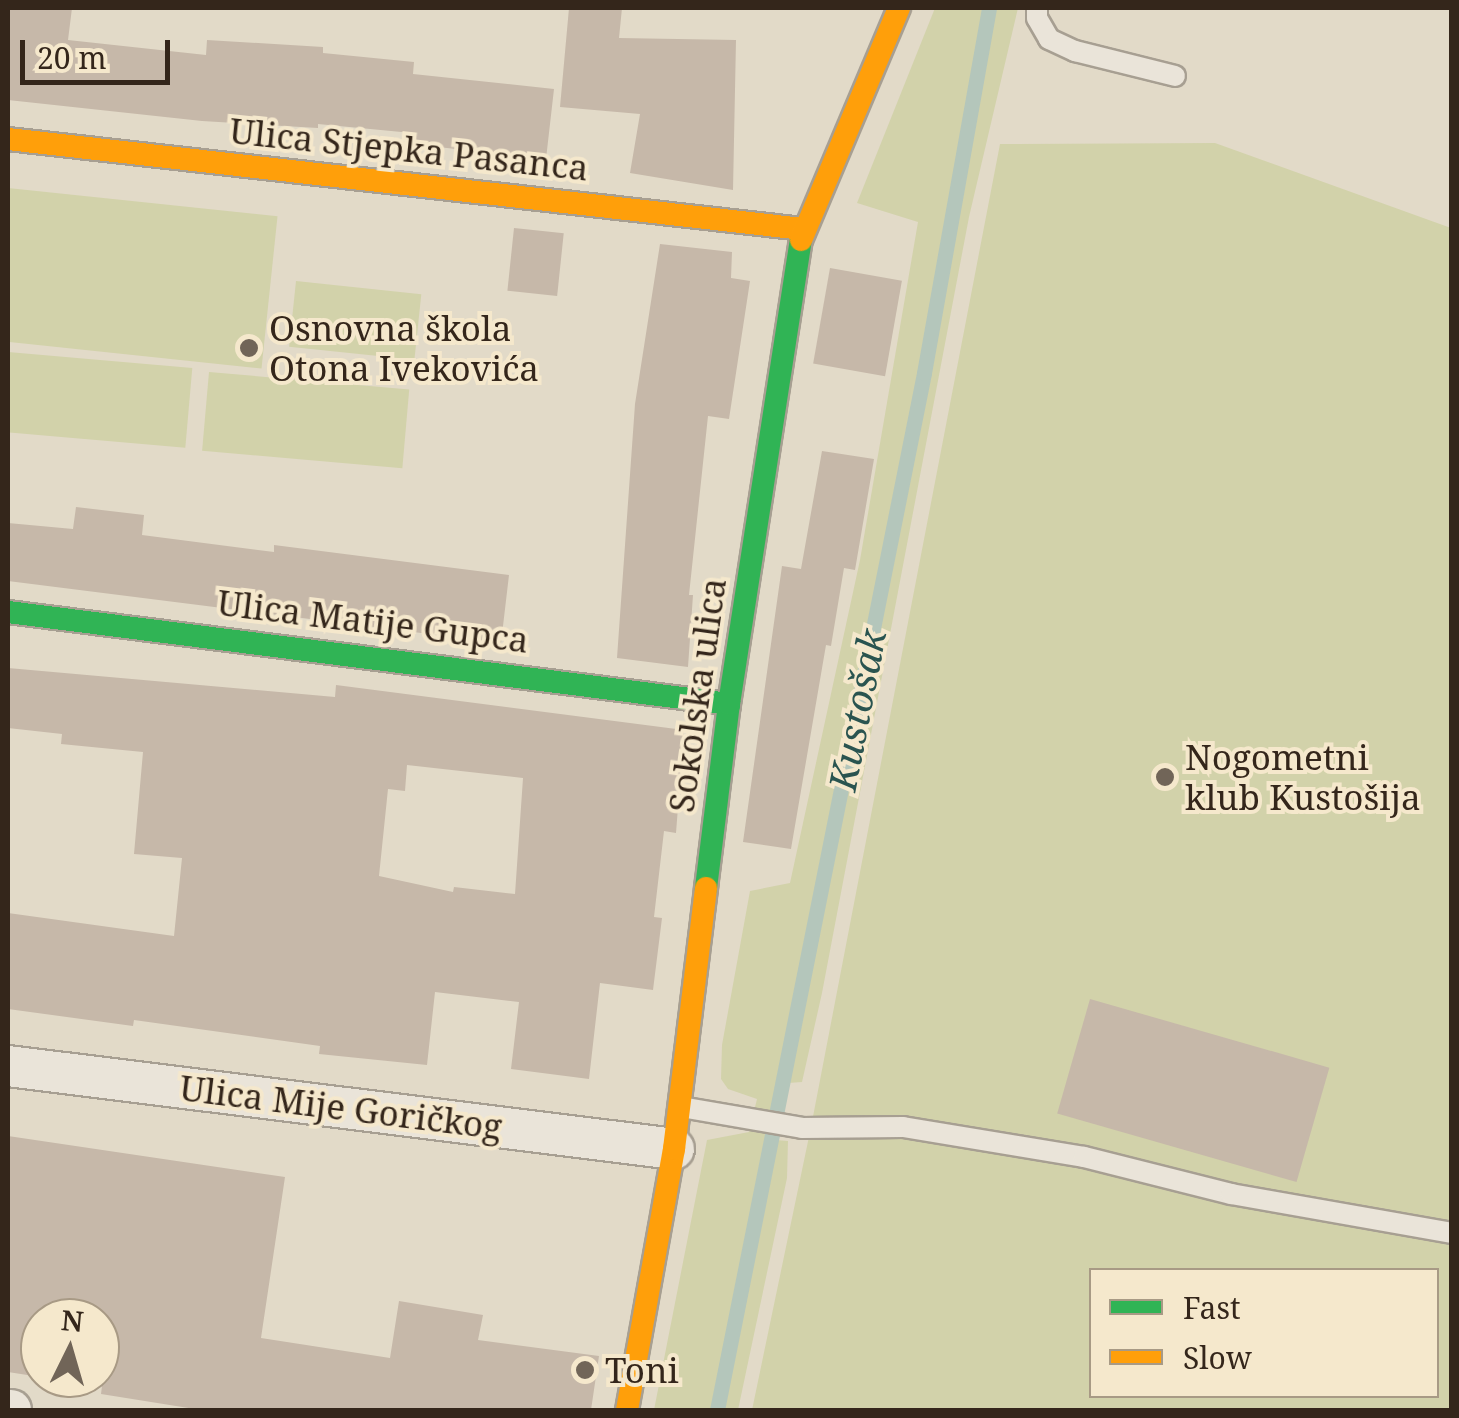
<!DOCTYPE html>
<meta charset="utf-8">
<style>
body{margin:0}
#map{position:relative;width:1459px;height:1418px;overflow:hidden;background:#e2dac8;font-family:"Noto Serif",serif}
div>[style]{position:absolute}
.green>*{inset:0;background:#d2d2aa;transform-origin:0 0}
.stream>*{height:15px;margin:-7.5px;padding:0 7.5px;transform-origin:7.5px;border-radius:7.5px;background:#b4c6bb}
.building>*{inset:0;background:#c6b8a9;transform-origin:0 0}
.roads{filter:drop-shadow(2px 0 #a79f92) drop-shadow(-2px 0 #a79f92) drop-shadow(0 2px #a79f92) drop-shadow(0 -2px #a79f92)}
.lane>*{height:20px;margin:-10px;padding:0 10px;transform-origin:10px;border-radius:10px;background:#eae4d9}
.street>*{height:40px;margin:-20px;padding:0 20px;transform-origin:20px;border-radius:20px;background:#eae4d9}
.fast>*{height:22px;margin:-11px;padding:0 11px;transform-origin:11px;border-radius:11px;background:#30b455}
.slow>*{height:22px;margin:-11px;padding:0 11px;transform-origin:11px;border-radius:11px;background:#ff9f0a}
.dots>*{width:28px;height:28px;translate:-50% -50%;box-sizing:border-box;border:5px solid #f5e8cc;border-radius:50%}
span{translate:-50% -50%;white-space:nowrap;text-align:center;line-height:1.15;-webkit-text-stroke:8px #f5e8cc;paint-order:stroke}
.street-label{font-size:35px;color:#34261b}
.poi-label{font-size:35px;color:#34261b}
.left{translate:0 -50%;text-align:left}
.water-label{font-size:38px;color:#2a5450;font-style:italic}
.frame{position:absolute;inset:0;border:10px solid #34261b;pointer-events:none}
.legend{position:absolute;left:1089px;top:1268px;width:350px;height:130px;box-sizing:border-box;background:#f5e8cc;border:2px solid #a89a85;margin:0;padding:12px 18px;list-style:none;font-size:30px;color:#34261b}
.legend li{display:flex;align-items:center;gap:20px;height:50px}
.legend b{width:50px;border:2px solid #a89a85}
.north{position:absolute;left:20px;top:1298px;width:100px;height:100px;box-sizing:border-box;background:#f5e8cc;border:2px solid #a89a85;border-radius:50%;rotate:5deg;font-size:28px;font-weight:700;line-height:40px;text-align:center;color:#34261b}
.north::after{content:'';display:block;margin:auto;width:35px;height:45px;background:#716558;clip-path:polygon(50% 0,100% 100%,50% 72%,0 100%)}
.scale{position:absolute;left:20px;top:40px;width:150px;height:45px;box-sizing:border-box;border:5px solid #34261b;border-top:0;padding-left:12px;font-size:30px;line-height:35px;white-space:nowrap;color:#34261b;-webkit-text-stroke:8px #f5e8cc;paint-order:stroke}
</style>
<div id="map">
<div class="green">
<div style="clip-path:polygon(935px 8px,1018px 8px,969px 217px,822px 993px,802px 1082px,788px 1083px,776px 1140px,788px 1141px,787px 1178px,738px 1410px,654px 1410px,707px 1140px,749px 1132px,757px 1099px,728px 1089px,721px 1079px,722px 1045px,750px 891px,790px 883px,860px 560px,918px 222px,857px 203px)"></div>
<div style="clip-path:polygon(evenodd,1215px 143px,1451px 228px,1451px 1410px,752px 1410px,811px 1127px,1000px 144px,1215px 143px,1092px 1270px,1436px 1270px,1436px 1396px,1092px 1396px,1092px 1270px)"></div>
<div style="left:8px;top:188px;width:271px;height:153px;rotate:6deg"></div>
<div style="left:296px;top:281px;width:126px;height:66px;rotate:6deg"></div>
<div style="left:8px;top:352px;width:185px;height:80px;rotate:5deg"></div>
<div style="left:209px;top:372px;width:201px;height:79px;rotate:5deg"></div>
</div>
<div class="stream">
<div style="left:717px;top:1410px;width:1057px;rotate:-78.71deg"></div>
<div style="left:924px;top:373px;width:371px;rotate:-79.9deg"></div>
</div>
<div class="building">
<div style="clip-path:polygon(8px 8px,72px 8px,68px 40px,206px 55px,207px 40px,323px 47px,323px 53px,414px 62px,413px 74px,554px 89px,546px 159px,411px 144px,412px 133px,318px 124px,318px 128px,202px 121px,8px 100px)"></div>
<div style="clip-path:polygon(569px 8px,622px 8px,619px 38px,736px 40px,733px 190px,630px 173px,640px 114px,560px 107px)"></div>
<div style="left:514px;top:228px;width:50px;height:63px;rotate:6deg"></div>
<div style="clip-path:polygon(660px 244px,732px 252px,731px 278px,750px 281px,729px 419px,708px 416px,689px 595px,693px 595px,688px 667px,617px 658px,635px 404px)"></div>
<div style="left:830px;top:268px;width:73px;height:97px;rotate:10deg"></div>
<div style="clip-path:polygon(822px 451px,874px 459px,855px 570px,844px 568px,831px 646px,826px 645px,791px 849px,743px 842px,782px 566px,801px 569px)"></div>
<div style="clip-path:polygon(76px 507px,144px 515px,142px 535px,274px 552px,274px 545px,509px 575px,501px 643px,8px 581px,8px 523px,73px 529px)"></div>
<div style="clip-path:polygon(evenodd,8px 668px,335px 697px,336px 685px,684px 730px,676px 833px,664px 831px,654px 917px,662px 918px,653px 990px,600px 983px,589px 1079px,511px 1069px,519px 1002px,435px 992px,427px 1065px,319px 1054px,320px 1046px,134px 1020px,133px 1026px,8px 1009px,8px 913px,174px 936px,182px 858px,134px 854px,143px 752px,61px 744px,62px 734px,8px 728px,8px 668px,407px 765px,523px 778px,515px 894px,454px 887px,453px 892px,379px 876px,388px 789px,405px 791px,407px 765px)"></div>
<div style="left:1090px;top:999px;width:249px;height:119px;rotate:16deg"></div>
<div style="clip-path:polygon(8px 1136px,285px 1177px,261px 1338px,390px 1358px,399px 1301px,483px 1315px,478px 1340px,599px 1356px,591px 1410px,201px 1410px,101px 1394px,102px 1386px,48px 1378px,100px 1378px,100px 1318px,40px 1318px,40px 1377px,8px 1372px)"></div>
</div>
<div class="roads">
<div class="lane">
<div style="left:1037px;top:8px;width:10px;rotate:90deg"></div>
<div style="left:1037px;top:18px;width:24px;rotate:60deg"></div>
<div style="left:1049px;top:39px;width:29px;rotate:25deg"></div>
<div style="left:1075px;top:51px;width:103px;rotate:14deg"></div>
<div style="left:681px;top:1107px;width:123px;rotate:9.8deg"></div>
<div style="left:802px;top:1128px;width:101px;rotate:-0.6deg"></div>
<div style="left:903px;top:1127px;width:183px;rotate:9.4deg"></div>
<div style="left:1084px;top:1157px;width:152px;rotate:14.1deg"></div>
<div style="left:1231px;top:1194px;width:224px;rotate:10deg"></div>
</div>
<div class="street">
<div style="left:8px;top:1066px;width:671px;rotate:7.1deg"></div>
<div style="left:8px;top:1410px;width:3px"></div>
</div>
<div class="fast">
<div style="left:8px;top:612px;width:727px;rotate:7.27deg"></div>
<div style="left:706px;top:888px;width:185px;rotate:-82.9deg"></div>
<div style="left:729px;top:704px;width:470px;rotate:-81.2deg"></div>
</div>
<div class="slow">
<div style="left:8px;top:139px;width:800px;rotate:6.46deg"></div>
<div style="left:801px;top:240px;width:252px;rotate:-67.1deg"></div>
<div style="left:627px;top:1410px;width:265px;rotate:-79.8deg"></div>
<div style="left:674px;top:1149px;width:263px;rotate:-83deg"></div>
</div>
</div>
<div class="dots">
<div style="left:249px;top:348px;background:#716558"></div>
<div style="left:1165px;top:777px;background:#716558"></div>
<div style="left:585px;top:1370px;background:#716558"></div>
</div>
<div class="street-label">
<span style="left:409px;top:149px;rotate:6deg">Ulica Stjepka Pasanca</span>
<span style="left:373px;top:621px;rotate:7deg">Ulica Matije Gupca</span>
<span style="left:697px;top:695px;rotate:-82deg">Sokolska ulica</span>
<span style="left:341px;top:1107px;rotate:7deg">Ulica Mije Goričkog</span>
</div>
<div class="poi-label">
<span class="left" style="left:269px;top:348px">Osnovna škola<br>Otona Ivekovića</span>
<span class="left" style="left:1185px;top:777px">Nogometni<br>klub Kustošija</span>
<span class="left" style="left:605px;top:1370px">Toni</span>
</div>
<div class="water-label">
<span style="left:857px;top:710px;rotate:-79deg">Kustošak</span>
</div>
<div class="frame"></div>
<ul class="legend">
<li><b style="height:12px;background:#30b455"></b>Fast</li>
<li><b style="height:12px;background:#ff9f0a"></b>Slow</li>
</ul>
<div class="north">N</div>
<div class="scale">20 m</div>
</div>
